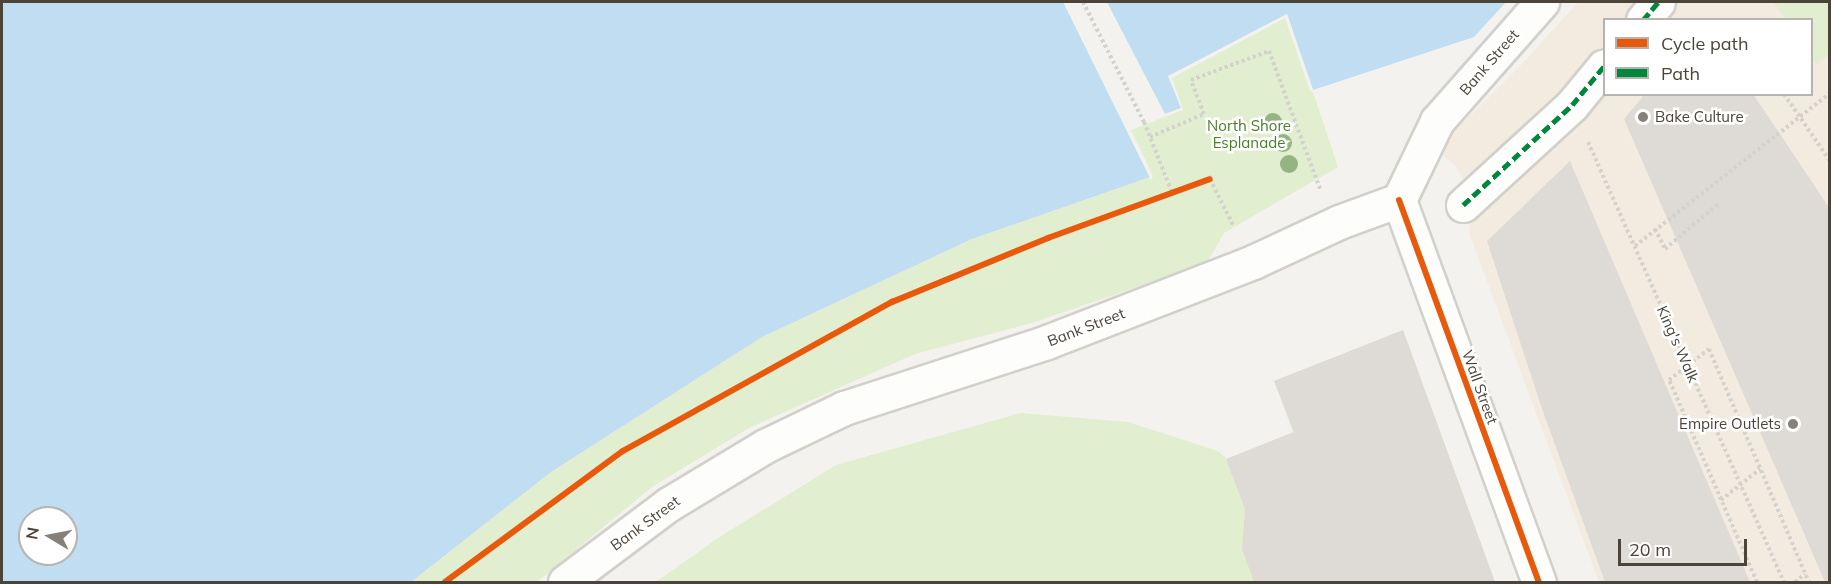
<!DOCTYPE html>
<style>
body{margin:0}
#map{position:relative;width:1831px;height:584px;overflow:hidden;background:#f4f2ee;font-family:Mulish,sans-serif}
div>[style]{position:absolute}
.commercial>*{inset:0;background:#f3ebdf}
.green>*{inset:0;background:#e1eecf}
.water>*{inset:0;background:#c0ddf1}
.pier>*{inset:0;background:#f4f2ee}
.building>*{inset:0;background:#dedbd6}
.path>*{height:4px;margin-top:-2px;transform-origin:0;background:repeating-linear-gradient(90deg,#d3d2cc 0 3px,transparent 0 6px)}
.roads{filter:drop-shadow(2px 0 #d2d0cb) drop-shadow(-2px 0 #d2d0cb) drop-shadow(0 2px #d2d0cb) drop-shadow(0 -2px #d2d0cb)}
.minor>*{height:33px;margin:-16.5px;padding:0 16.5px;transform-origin:16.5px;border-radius:16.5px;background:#fdfdfc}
.path-bridge>*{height:4px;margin-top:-2px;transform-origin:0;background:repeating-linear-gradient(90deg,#d3d2cc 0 3px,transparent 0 6px)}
.quiet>*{height:4.5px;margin-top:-2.25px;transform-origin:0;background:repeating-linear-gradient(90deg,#00873e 0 9px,transparent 0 13.5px)}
.cycleway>*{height:6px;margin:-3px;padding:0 3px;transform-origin:3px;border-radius:3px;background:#e8590c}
.trees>*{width:18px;height:18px;margin:-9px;border-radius:50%;background:#96b382}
.dots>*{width:16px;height:16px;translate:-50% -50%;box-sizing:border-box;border:3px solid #fff;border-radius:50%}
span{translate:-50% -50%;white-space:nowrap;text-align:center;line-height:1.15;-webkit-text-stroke:5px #fff;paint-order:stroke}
.street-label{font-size:15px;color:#4b4439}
.poi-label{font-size:15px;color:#4b4439}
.left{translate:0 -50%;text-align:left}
.right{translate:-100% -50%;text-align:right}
.park-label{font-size:15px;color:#4a7f2a}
.frame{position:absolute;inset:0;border:3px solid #4b4439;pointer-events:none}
.legend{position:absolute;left:1603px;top:18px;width:210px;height:78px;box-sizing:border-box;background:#fff;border:2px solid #b7b4b0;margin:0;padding:8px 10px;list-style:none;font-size:18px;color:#4b4439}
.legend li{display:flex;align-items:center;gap:12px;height:30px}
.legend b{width:30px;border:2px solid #b7b4b0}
.north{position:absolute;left:18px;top:506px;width:60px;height:60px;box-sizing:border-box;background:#fff;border:2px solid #b7b4b0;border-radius:50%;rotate:280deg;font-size:16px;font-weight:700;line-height:24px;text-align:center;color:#4b4439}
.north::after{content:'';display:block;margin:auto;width:21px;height:27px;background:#868178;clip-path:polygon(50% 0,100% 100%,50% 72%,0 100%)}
.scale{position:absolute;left:1618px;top:539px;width:129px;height:27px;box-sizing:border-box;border:3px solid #4b4439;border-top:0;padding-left:8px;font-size:18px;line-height:21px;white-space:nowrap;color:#4b4439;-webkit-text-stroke:4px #fff;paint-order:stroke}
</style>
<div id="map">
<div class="commercial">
<div style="clip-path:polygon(evenodd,1578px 2px,1829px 2px,1829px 582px,1599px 582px,1469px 233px,1471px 211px,1469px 189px,1456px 166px,1436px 150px,1523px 63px,1578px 2px,1604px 20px,1812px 20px,1812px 94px,1604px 94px,1604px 20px)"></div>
</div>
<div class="green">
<div style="clip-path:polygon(1773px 2px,1829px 2px,1829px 54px,1816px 65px,1812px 58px,1812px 20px,1786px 19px)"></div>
<div style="clip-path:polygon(1287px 14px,1338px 167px,1224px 233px,1207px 263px,1032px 323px,915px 354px,749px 428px,652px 487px,537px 582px,411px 582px,551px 472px,762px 337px,972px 239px,1150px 177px,1127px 128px,1168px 76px)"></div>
<div style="clip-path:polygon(1403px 330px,1495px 582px,656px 582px,718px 538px,836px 465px,1021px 413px,1128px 422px,1218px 451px,1227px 459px,1293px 432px,1274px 381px)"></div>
</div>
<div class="water">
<div style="clip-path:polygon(evenodd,2px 2px,1506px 2px,1474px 37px,1313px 90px,1287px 14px,1169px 76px,1181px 108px,1127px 128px,1150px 177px,972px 239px,762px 337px,551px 472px,411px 582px,2px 582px,2px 2px,30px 518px,66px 518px,66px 554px,30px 554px,30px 518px)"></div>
</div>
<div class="pier">
<div style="clip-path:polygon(1063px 2px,1107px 2px,1165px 114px,1181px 108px,1168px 76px,1287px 14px,1314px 93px,1310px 91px,1285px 18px,1172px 78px,1183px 110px,1131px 130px,1153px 176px,1151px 180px)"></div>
</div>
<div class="building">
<div style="clip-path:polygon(1645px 94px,1753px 94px,1830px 209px,1830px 582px,1825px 582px,1624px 119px)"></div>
<div style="clip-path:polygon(1570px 161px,1750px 582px,1605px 582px,1541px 406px,1487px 241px)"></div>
<div style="clip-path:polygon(1403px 330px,1495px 582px,1254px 582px,1242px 549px,1245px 509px,1226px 459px,1294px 432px,1274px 381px)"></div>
</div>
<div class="path">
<div style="left:1083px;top:2px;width:135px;rotate:63.1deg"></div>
<div style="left:1144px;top:122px;width:79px;rotate:68.3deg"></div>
<div style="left:1784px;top:94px;width:81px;rotate:55.5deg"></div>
<div style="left:1150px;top:137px;width:59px;rotate:-23.1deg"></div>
<div style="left:1204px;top:114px;width:36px;rotate:-111deg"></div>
<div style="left:1191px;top:80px;width:83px;rotate:-20.4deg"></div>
<div style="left:1269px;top:51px;width:147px;rotate:69.7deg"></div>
<div style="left:1588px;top:142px;width:482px;rotate:66deg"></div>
<div style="left:1210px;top:179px;width:54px;rotate:63.4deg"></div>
<div style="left:1655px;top:229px;width:22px;rotate:63deg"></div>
<div style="left:1665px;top:249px;width:71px;rotate:-40.4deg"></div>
<div style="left:1635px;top:246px;width:248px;rotate:-38.1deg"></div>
<div style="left:1795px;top:582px;width:13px;rotate:-39deg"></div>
</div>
<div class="roads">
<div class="minor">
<div style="left:1643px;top:20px;width:23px;rotate:-50deg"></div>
<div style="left:1399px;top:200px;width:407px;rotate:69.9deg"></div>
<div style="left:1463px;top:205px;width:148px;rotate:-42.5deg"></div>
<div style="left:1572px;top:105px;width:50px;rotate:-50.6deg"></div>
<div style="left:565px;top:582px;width:130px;rotate:-36.9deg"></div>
<div style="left:669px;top:504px;width:112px;rotate:-31.1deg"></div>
<div style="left:765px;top:446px;width:88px;rotate:-25.7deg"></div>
<div style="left:844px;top:408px;width:213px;rotate:-18deg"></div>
<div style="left:1047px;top:342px;width:221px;rotate:-21.2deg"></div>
<div style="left:1253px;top:262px;width:95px;rotate:-24.9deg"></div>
<div style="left:1339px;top:222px;width:64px;rotate:-20.1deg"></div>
<div style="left:1399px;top:200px;width:88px;rotate:-64.3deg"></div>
<div style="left:1437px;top:121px;width:159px;rotate:-48.6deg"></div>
</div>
</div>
<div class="path-bridge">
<div style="left:1721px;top:500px;width:50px;rotate:-38.5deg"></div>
<div style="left:1757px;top:582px;width:220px;rotate:-113.5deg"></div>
<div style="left:1669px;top:380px;width:51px;rotate:-37.8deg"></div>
<div style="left:1709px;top:349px;width:254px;rotate:66.8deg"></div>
</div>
<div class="quiet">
<div style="left:1643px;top:20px;width:23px;rotate:-50deg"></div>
<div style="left:1463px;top:205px;width:148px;rotate:-42.5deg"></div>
<div style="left:1572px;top:105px;width:50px;rotate:-50.6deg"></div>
</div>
<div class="cycleway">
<div style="left:1399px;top:200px;width:407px;rotate:69.9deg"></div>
<div style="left:445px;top:582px;width:221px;rotate:-36.4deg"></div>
<div style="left:623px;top:451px;width:308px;rotate:-29deg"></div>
<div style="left:892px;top:302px;width:169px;rotate:-22.3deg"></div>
<div style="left:1048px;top:238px;width:172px;rotate:-20deg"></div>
</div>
<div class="trees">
<div style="left:1273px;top:122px"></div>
<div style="left:1283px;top:143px"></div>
<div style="left:1289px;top:164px"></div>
</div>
<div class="dots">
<div style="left:1643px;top:117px;background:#868178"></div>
<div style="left:1793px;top:424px;background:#868178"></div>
</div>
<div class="street-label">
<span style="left:1489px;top:62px;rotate:-49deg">Bank Street</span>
<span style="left:1086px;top:327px;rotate:-21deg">Bank Street</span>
<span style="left:1678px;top:344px;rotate:66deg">King's Walk</span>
<span style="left:1480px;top:387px;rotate:70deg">Wall Street</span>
<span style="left:645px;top:523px;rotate:-36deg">Bank Street</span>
</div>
<div class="poi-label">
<span class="left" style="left:1655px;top:117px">Bake Culture</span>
<span class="right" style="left:1781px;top:424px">Empire Outlets</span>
</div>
<div class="park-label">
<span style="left:1249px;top:134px">North Shore<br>Esplanade</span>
</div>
<div class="frame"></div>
<ul class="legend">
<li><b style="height:8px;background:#e8590c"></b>Cycle path</li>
<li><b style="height:8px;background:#00873e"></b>Path</li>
</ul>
<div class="north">N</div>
<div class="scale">20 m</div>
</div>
